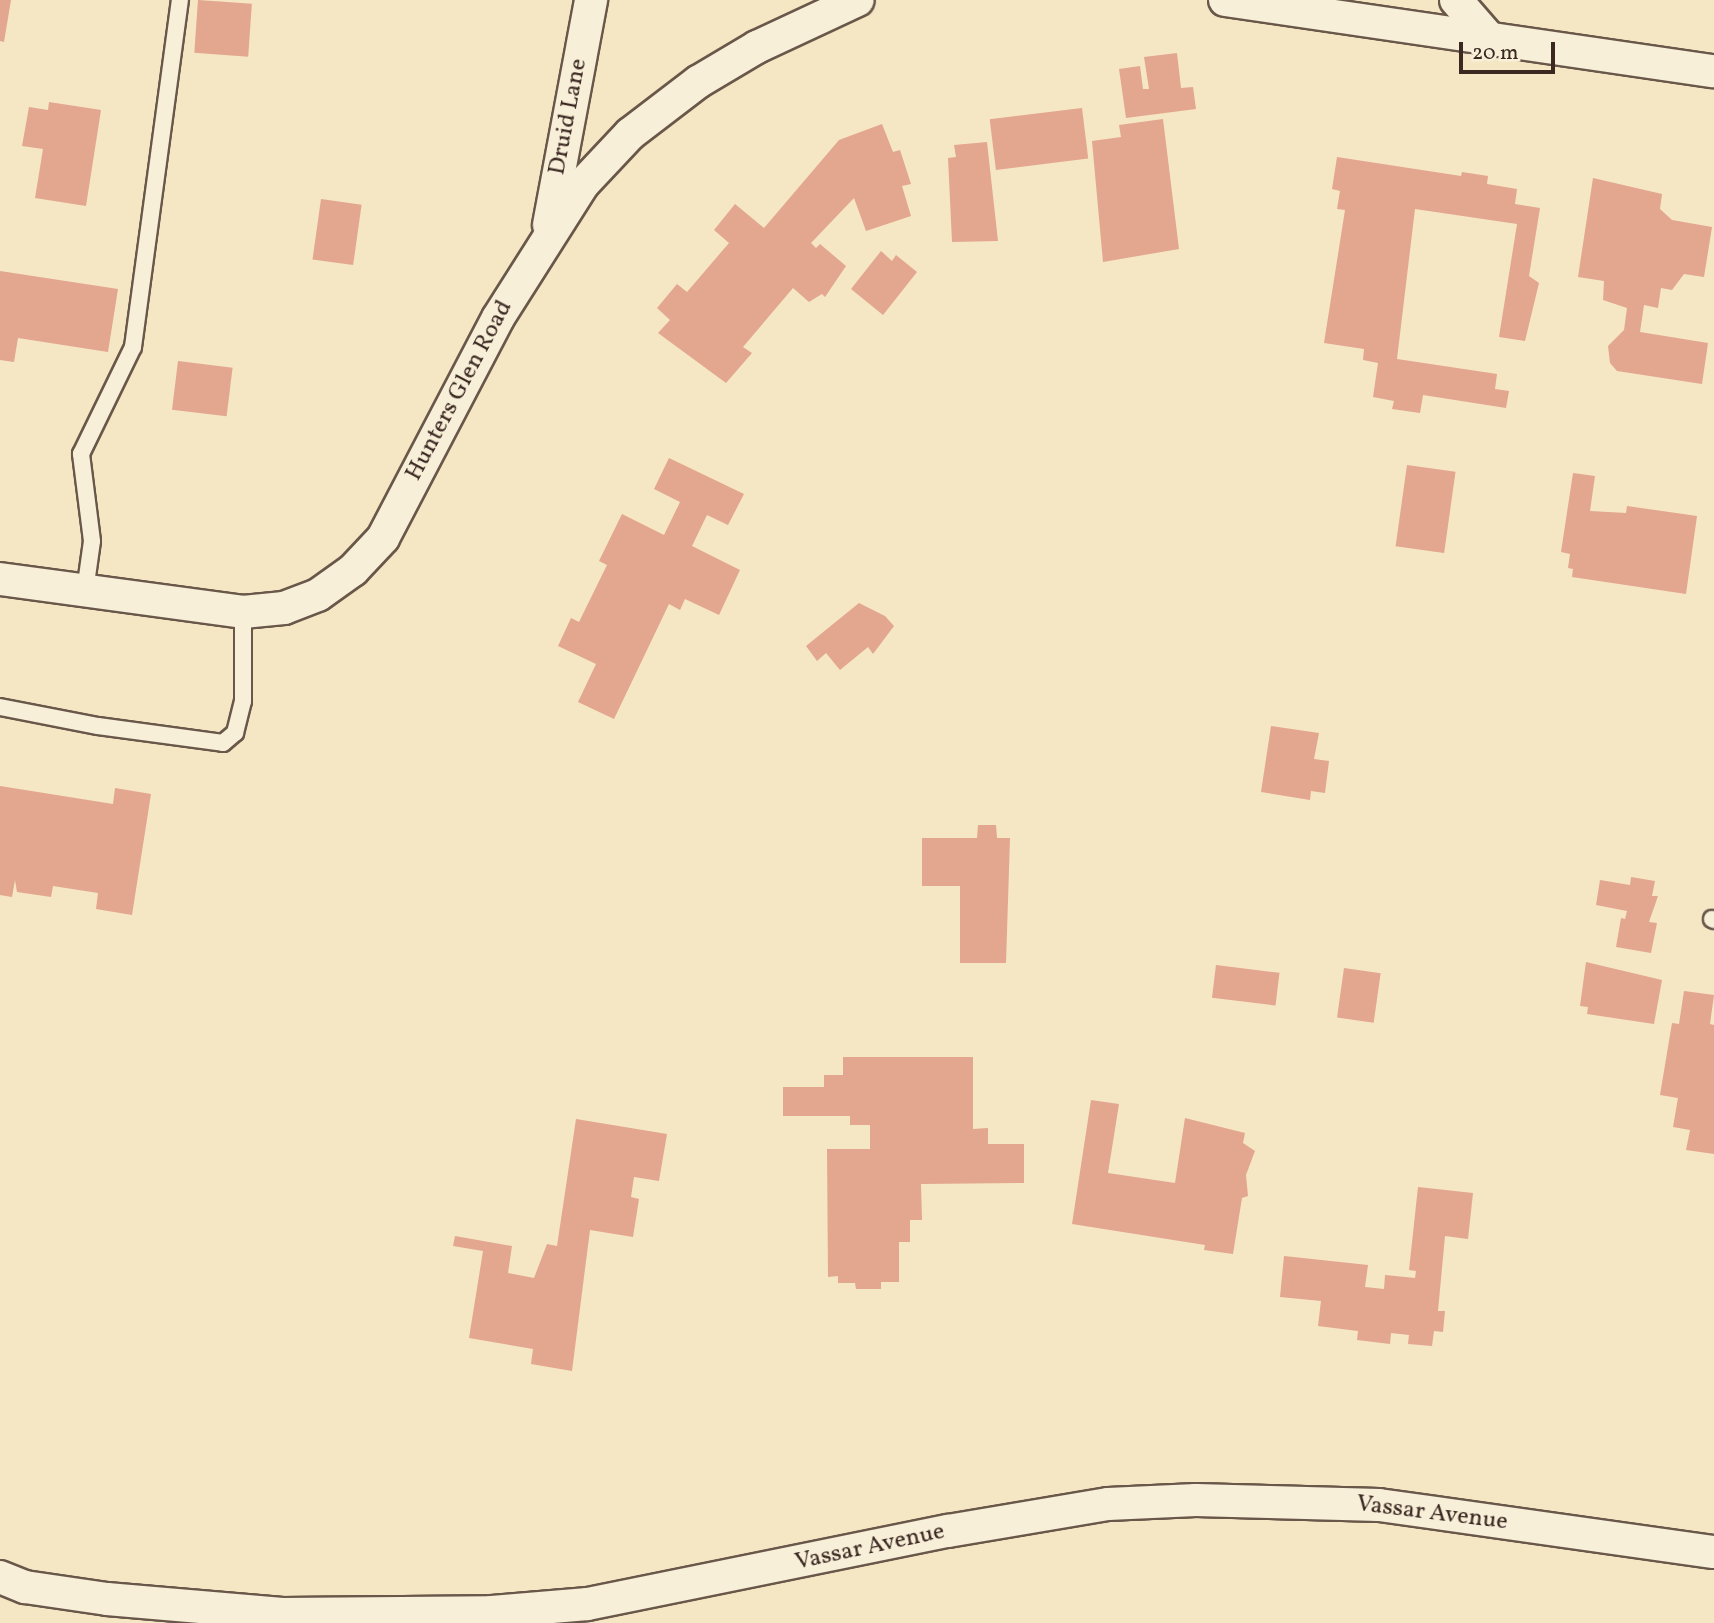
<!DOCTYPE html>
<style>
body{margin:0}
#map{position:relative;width:1714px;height:1623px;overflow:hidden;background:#f5e6c4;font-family:Vollkorn,serif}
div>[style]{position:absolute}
.building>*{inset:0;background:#e3a68f;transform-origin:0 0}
.roads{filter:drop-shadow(2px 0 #69584a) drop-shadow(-2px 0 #69584a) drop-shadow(0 2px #69584a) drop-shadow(0 -2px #69584a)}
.lane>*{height:16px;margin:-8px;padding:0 8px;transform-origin:8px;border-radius:8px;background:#f8efd9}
.street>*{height:32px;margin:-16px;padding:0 16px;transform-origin:16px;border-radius:16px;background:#f8efd9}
span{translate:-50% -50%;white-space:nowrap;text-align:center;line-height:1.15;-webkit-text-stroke:6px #f8efd9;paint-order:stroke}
.street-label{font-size:24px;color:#3a2821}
.scale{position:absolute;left:1459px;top:42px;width:96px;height:32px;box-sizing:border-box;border:4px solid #3a2821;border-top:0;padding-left:9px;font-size:21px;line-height:24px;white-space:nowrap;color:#3a2821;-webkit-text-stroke:5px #f8efd9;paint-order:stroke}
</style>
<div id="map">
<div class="building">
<div style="clip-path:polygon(0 0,11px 0,4px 42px,0 41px)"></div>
<div style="left:198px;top:0;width:54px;height:53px;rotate:4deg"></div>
<div style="clip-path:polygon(1177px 53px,1181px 88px,1193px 87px,1196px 109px,1126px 118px,1119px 69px,1140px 66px,1143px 89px,1149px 89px,1144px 57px)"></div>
<div style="clip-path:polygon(49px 102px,101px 110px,86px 206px,35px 198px,43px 149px,22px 146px,29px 107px,48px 110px)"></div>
<div style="left:1082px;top:108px;width:51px;height:93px;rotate:83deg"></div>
<div style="clip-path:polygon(1163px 119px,1179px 249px,1103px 262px,1092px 141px,1121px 137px,1119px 125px)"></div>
<div style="clip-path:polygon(882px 124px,893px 152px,900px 150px,911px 184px,902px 186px,911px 216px,866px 231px,854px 198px,811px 243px,816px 248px,820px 244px,846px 266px,825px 297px,822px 294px,809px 302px,793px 288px,743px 347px,752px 353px,726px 383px,658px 333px,670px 320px,657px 308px,677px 284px,687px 292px,729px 243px,714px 230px,735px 204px,764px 228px,839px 140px)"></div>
<div style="clip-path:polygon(987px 142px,998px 241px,952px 242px,948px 158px,956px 157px,954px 145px)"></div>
<div style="clip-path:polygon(1337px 157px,1461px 176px,1462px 172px,1488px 176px,1487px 184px,1517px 189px,1515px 204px,1540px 208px,1529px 276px,1539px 283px,1525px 341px,1499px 337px,1517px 224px,1415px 209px,1397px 359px,1497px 374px,1495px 389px,1509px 391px,1506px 408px,1423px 395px,1420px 413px,1392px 409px,1394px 401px,1373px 397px,1378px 363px,1363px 360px,1364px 349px,1324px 343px,1345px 210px,1337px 209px,1340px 191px,1332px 189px)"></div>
<div style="clip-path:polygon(1593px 178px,1662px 194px,1660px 209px,1672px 220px,1712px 227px,1704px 277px,1684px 274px,1672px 290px,1661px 288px,1658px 308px,1644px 305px,1640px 332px,1708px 343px,1702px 384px,1617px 371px,1610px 363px,1608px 346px,1624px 330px,1627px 308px,1603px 300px,1604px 281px,1578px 277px)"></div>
<div style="left:321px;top:199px;width:41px;height:61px;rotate:8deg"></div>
<div style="clip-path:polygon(881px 251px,892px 261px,896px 255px,917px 272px,883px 315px,851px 289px)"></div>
<div style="clip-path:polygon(0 271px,118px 289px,108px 352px,18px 338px,14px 362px,0 360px)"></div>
<div style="left:178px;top:361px;width:55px;height:49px;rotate:7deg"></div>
<div style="clip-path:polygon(669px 458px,744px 494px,728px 525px,707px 515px,692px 546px,740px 570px,719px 615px,685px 599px,680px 610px,669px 604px,614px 719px,578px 702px,596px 664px,558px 646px,571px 618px,579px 622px,607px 565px,599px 561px,622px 514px,664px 535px,680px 502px,654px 489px)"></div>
<div style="left:1407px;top:465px;width:49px;height:82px;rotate:8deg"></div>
<div style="clip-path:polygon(1573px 473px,1595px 476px,1590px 511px,1626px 513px,1627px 506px,1697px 516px,1686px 594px,1572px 577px,1573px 569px,1568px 568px,1570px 554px,1561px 552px)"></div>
<div style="clip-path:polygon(859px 603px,885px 616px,894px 626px,873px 654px,868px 647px,840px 670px,826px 653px,817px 661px,806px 646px)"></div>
<div style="clip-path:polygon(1271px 726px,1319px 733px,1314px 759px,1329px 761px,1325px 793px,1311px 791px,1310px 800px,1261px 792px)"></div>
<div style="clip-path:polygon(0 786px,113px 804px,115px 788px,151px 794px,132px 915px,96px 909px,98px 893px,53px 886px,51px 897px,17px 892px,15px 880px,12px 897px,0 895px)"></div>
<div style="clip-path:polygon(978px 825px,996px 825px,997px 838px,1010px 838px,1006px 963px,960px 963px,960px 886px,922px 886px,922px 838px,977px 838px)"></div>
<div style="clip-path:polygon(1631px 877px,1655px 881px,1652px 896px,1658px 896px,1649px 922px,1657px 923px,1651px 953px,1616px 947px,1621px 918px,1625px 919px,1627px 911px,1596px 905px,1600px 880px,1630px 885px)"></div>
<div style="clip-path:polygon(1586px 962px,1662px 980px,1654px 1024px,1587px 1014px,1588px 1007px,1580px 1006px)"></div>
<div style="left:1216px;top:965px;width:64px;height:33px;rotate:7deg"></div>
<div style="left:1344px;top:968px;width:37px;height:50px;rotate:8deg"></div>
<div style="clip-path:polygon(1684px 991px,1714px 995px,1710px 1024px,1714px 1025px,1714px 1154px,1686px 1150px,1690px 1130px,1673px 1127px,1678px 1098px,1660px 1095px,1672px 1023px,1679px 1024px)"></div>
<div style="clip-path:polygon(843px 1057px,973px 1057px,973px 1129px,988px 1128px,988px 1144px,1024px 1144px,1024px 1183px,921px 1184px,922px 1220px,910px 1220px,910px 1242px,899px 1242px,899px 1282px,881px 1282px,881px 1289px,856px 1289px,855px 1283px,838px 1283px,838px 1276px,828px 1277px,827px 1149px,870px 1149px,870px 1125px,850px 1125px,850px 1116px,783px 1116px,783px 1087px,824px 1087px,824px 1075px,843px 1075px)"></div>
<div style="clip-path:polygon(1091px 1100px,1119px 1104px,1108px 1173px,1175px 1183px,1185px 1118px,1245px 1133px,1243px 1143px,1255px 1151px,1246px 1175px,1248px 1196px,1242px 1198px,1233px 1254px,1204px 1250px,1205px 1245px,1072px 1224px)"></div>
<div style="clip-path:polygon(576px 1119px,667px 1134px,659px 1181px,634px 1177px,631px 1197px,639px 1199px,633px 1237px,590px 1230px,572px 1371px,531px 1364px,533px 1349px,469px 1338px,483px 1251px,453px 1246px,455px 1236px,512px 1246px,508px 1273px,534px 1278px,547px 1244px,557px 1246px)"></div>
<div style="clip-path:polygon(1418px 1187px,1473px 1193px,1468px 1239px,1445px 1236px,1438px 1311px,1445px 1311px,1443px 1332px,1434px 1331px,1432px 1346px,1408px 1344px,1409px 1335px,1391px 1333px,1390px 1344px,1357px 1340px,1358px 1331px,1318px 1326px,1321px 1301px,1280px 1297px,1284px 1256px,1368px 1265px,1365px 1287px,1384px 1289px,1385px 1275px,1415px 1278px,1416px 1271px,1409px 1270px)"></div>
</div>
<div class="roads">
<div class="lane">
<div style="left:85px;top:591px;width:50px;rotate:-82deg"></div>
<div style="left:92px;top:541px;width:88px;rotate:-97.2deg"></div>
<div style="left:81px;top:454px;width:119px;rotate:-64.1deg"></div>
<div style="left:133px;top:347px;width:350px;rotate:-82.3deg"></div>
<div style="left:0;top:707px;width:100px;rotate:11deg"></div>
<div style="left:98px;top:726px;width:126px;rotate:7.7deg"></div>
<div style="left:223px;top:743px;width:16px;rotate:-40deg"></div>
<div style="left:235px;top:733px;width:33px;rotate:-76deg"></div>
<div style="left:243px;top:701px;width:89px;rotate:-90deg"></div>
<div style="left:1712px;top:919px;width:2px;rotate:27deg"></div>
</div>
<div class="street">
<div style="left:1225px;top:0;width:494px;rotate:8.3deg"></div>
<div style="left:1456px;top:0;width:50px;rotate:49deg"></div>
<div style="left:549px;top:225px;width:229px;rotate:-79.4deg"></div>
<div style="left:0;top:579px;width:245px;rotate:7.7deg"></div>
<div style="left:243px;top:612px;width:41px;rotate:-5.6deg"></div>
<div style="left:284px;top:608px;width:36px;rotate:-21deg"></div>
<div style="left:318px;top:595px;width:43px;rotate:-35.5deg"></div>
<div style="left:353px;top:570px;width:44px;rotate:-46.8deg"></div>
<div style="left:383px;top:538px;width:248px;rotate:-62.4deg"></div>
<div style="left:498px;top:318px;width:159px;rotate:-57.6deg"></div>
<div style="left:583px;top:184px;width:69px;rotate:-46.8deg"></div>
<div style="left:630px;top:134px;width:86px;rotate:-37.4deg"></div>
<div style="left:698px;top:82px;width:69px;rotate:-30.7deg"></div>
<div style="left:757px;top:47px;width:111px;rotate:-25deg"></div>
<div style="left:0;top:1577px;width:27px;rotate:22deg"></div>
<div style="left:25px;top:1587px;width:83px;rotate:8.3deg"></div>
<div style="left:107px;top:1599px;width:176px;rotate:4.9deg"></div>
<div style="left:282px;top:1614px;width:210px;rotate:-0.5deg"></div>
<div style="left:492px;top:1612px;width:96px;rotate:-4.8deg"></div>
<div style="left:588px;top:1604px;width:367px;rotate:-11.5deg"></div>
<div style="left:948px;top:1531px;width:162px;rotate:-9.6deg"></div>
<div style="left:1108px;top:1504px;width:88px;rotate:-2.6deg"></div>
<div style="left:1196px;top:1500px;width:183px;rotate:1.6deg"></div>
<div style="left:1379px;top:1505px;width:338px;rotate:8deg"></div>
</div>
</div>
<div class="street-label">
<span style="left:569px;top:117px;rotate:-79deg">Druid Lane</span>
<span style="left:460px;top:391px;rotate:-62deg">Hunters Glen Road</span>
<span style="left:1432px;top:1514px;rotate:7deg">Vassar Avenue</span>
<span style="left:870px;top:1548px;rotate:-12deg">Vassar Avenue</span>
</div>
<div class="scale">20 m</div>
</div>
